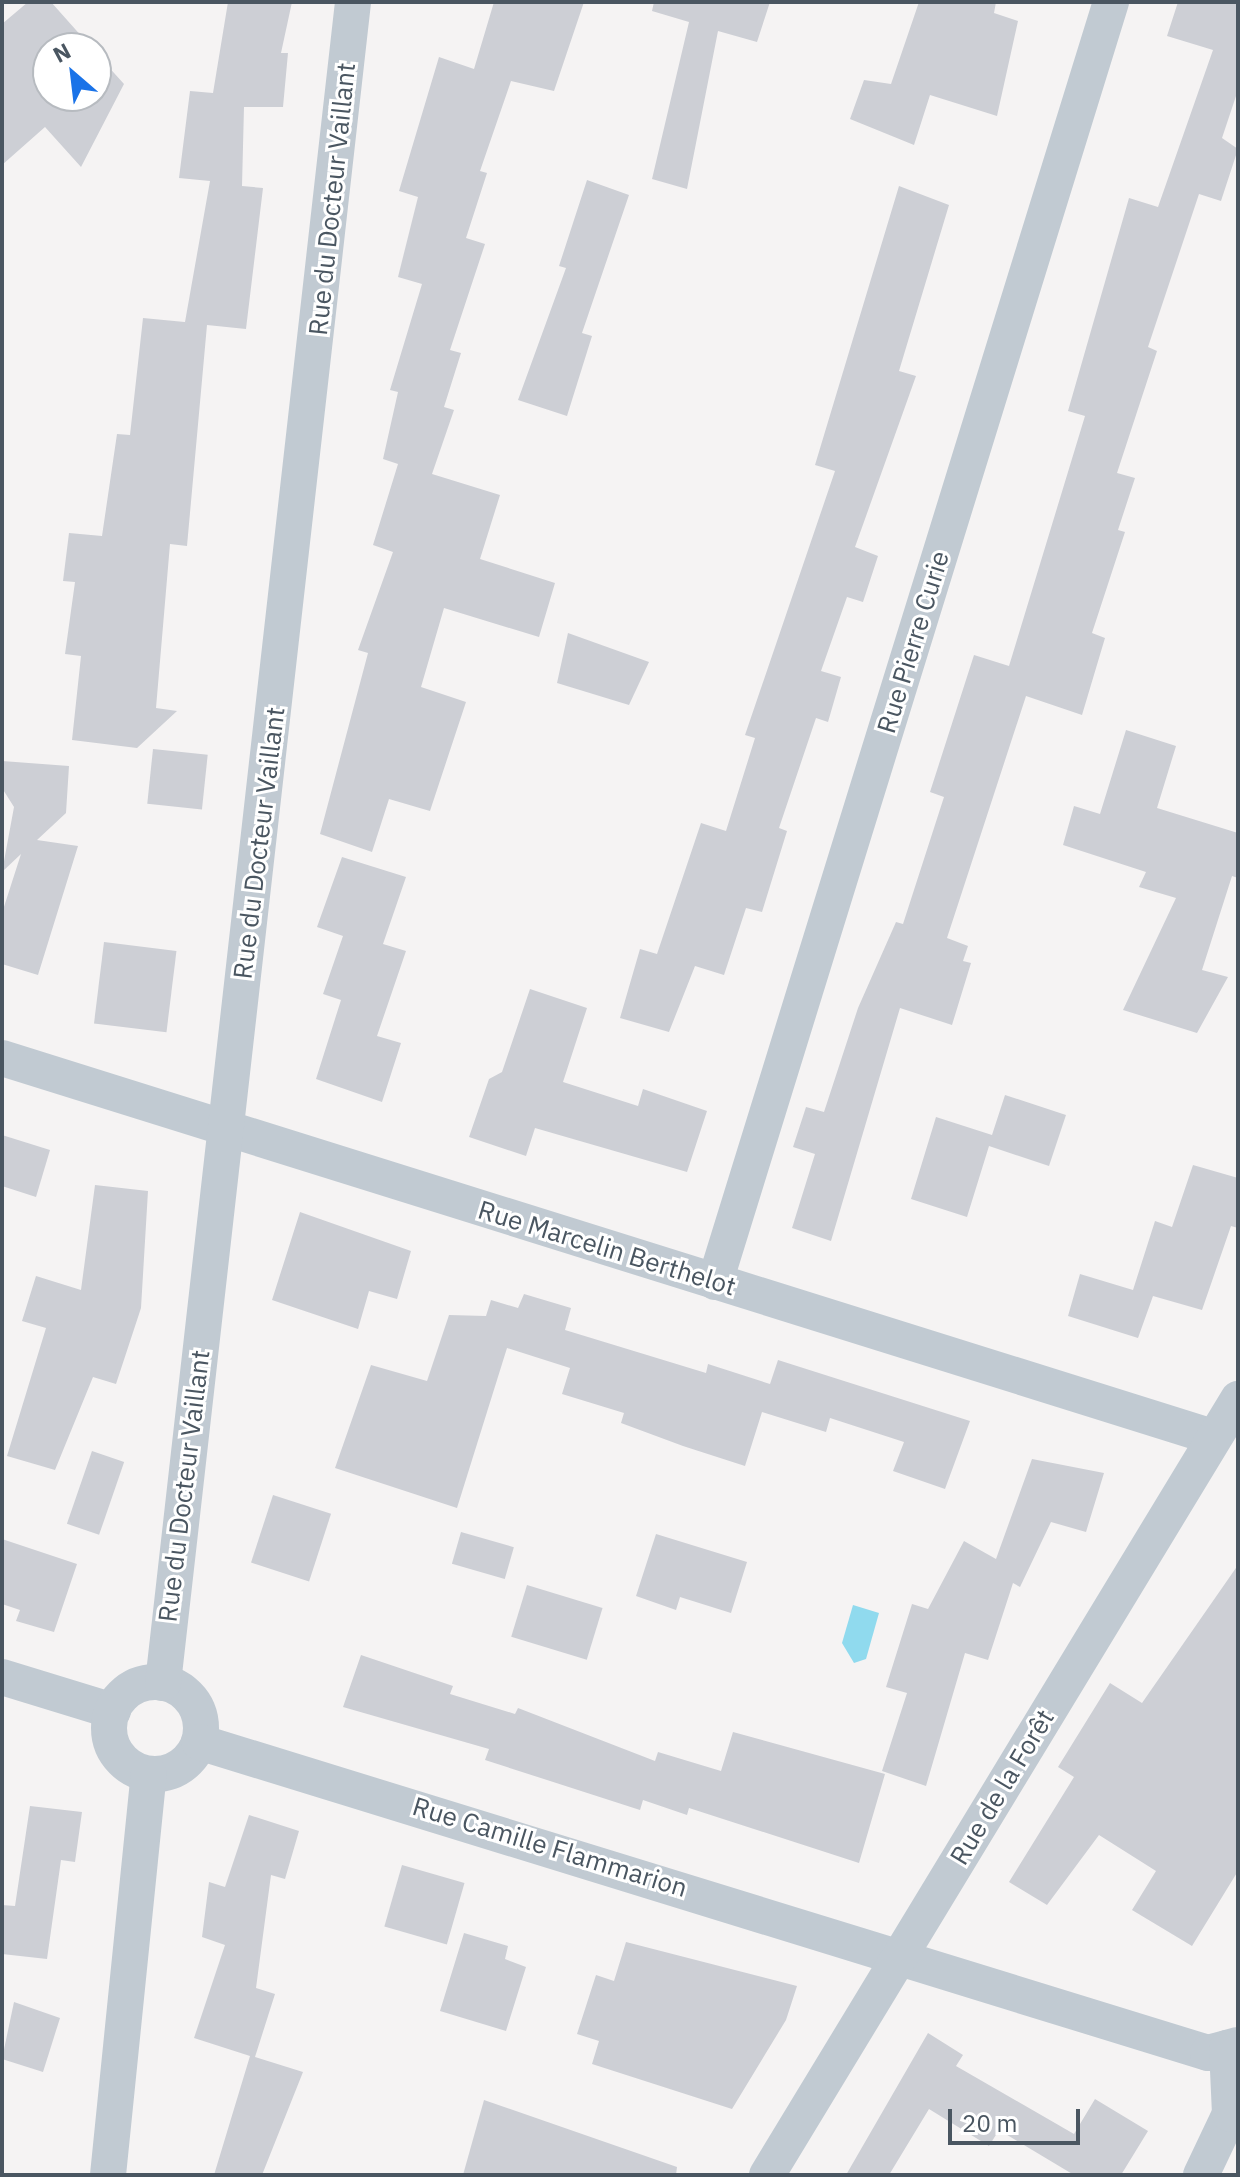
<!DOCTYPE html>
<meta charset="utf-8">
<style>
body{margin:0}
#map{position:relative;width:1240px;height:2177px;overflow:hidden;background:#f5f3f3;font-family:"IBM Plex Sans",sans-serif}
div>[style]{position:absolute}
.water>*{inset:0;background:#90daee}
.building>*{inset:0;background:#cdcfd5;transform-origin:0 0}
.minor>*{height:36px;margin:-18px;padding:0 18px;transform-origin:18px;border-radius:18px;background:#c1cad2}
.minor>.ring{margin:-18px;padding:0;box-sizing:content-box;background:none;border:36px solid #c1cad2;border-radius:50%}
span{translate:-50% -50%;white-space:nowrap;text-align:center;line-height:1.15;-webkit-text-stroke:6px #fff;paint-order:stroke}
.street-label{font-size:26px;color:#4a5661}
.frame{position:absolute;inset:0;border:4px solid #4a5661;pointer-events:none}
.north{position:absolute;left:32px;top:32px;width:80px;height:80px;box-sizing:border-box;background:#fff;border:2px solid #b7bbc0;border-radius:50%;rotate:332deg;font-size:22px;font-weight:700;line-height:32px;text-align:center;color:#4a5661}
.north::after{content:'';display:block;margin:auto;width:28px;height:36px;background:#1a73e8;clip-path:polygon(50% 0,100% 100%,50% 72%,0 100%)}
.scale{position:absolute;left:948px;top:2109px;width:132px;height:36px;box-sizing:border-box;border:4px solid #4a5661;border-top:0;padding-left:10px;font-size:24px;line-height:28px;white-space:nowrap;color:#4a5661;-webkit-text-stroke:6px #fff;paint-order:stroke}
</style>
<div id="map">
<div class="water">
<div style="clip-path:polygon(853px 1605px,879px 1613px,866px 1659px,854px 1663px,842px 1643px)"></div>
</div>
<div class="building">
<div style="clip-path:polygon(28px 2px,51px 2px,92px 48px,48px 48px,48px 96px,96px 96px,96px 53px,124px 84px,81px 167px,45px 127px,2px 165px,2px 24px)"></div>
<div style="clip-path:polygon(228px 2px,292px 2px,281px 53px,288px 53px,283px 107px,244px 107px,242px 186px,263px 188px,246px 329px,207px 325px,187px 546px,170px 544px,156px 708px,177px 711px,137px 748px,72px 740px,81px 656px,65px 654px,75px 582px,63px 581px,69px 533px,102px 536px,117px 434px,130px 435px,143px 318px,195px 323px,185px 322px,210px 181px,179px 178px,190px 91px,213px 93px)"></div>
<div style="clip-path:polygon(494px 2px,584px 2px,554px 91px,511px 81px,480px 171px,487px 173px,466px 238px,485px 244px,450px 350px,461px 353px,444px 407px,454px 410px,432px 474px,500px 495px,480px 559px,555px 583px,539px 637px,444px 608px,421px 687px,466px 702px,430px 811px,389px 799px,372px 852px,320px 834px,368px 653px,358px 650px,393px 552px,373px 545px,398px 464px,383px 459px,398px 392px,390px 390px,422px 284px,398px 277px,418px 197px,399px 191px,439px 57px,474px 69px)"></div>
<div style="clip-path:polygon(654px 2px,770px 2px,757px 42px,718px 31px,687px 189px,652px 179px,689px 22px,652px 11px)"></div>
<div style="clip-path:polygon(919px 2px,996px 2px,994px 13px,1018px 21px,997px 116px,930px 95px,914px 145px,850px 119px,864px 80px,891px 84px)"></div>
<div style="clip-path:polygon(1178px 2px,1238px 2px,1238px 90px,1222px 138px,1238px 149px,1221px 201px,1199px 194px,1148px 347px,1157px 351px,1117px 473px,1135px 478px,1118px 530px,1125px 532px,1092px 633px,1105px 638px,1082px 715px,1026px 696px,947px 938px,968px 946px,963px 961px,971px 963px,952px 1025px,900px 1008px,831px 1241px,792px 1228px,815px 1154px,793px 1147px,806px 1107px,824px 1112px,858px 1008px,896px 922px,903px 924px,944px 797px,930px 792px,974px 655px,1009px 666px,1085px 416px,1068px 411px,1129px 198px,1158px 207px,1213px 50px,1167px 36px)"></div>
<div style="clip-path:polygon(587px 180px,629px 195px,582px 333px,592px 336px,567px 416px,518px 400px,566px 268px,559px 266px)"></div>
<div style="clip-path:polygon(899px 186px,949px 205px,899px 371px,916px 376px,855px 547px,878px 556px,863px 602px,847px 597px,821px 671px,841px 677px,828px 722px,816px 718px,779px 828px,787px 831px,762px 912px,746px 908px,724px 975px,695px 966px,669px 1032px,620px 1018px,640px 949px,657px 954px,701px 823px,726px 831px,755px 738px,745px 735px,835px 471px,815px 465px)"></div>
<div style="clip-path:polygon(568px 633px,649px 662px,629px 705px,557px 683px)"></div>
<div style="clip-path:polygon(1126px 730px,1176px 746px,1157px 808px,1238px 833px,1238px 878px,1232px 876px,1202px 970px,1228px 977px,1197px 1033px,1123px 1010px,1176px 898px,1139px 887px,1146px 872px,1063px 845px,1074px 806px,1100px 814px)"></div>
<div style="left:153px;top:749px;width:55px;height:55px;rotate:6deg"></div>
<div style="clip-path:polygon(2px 761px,69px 766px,66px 813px,37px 840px,78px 846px,38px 975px,2px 964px,2px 913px,21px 854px,2px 872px,14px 807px,2px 788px)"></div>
<div style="clip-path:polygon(342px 857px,406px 877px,383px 944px,406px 951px,377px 1036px,401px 1043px,382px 1102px,316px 1079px,341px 1000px,323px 994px,343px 936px,317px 927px)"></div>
<div style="left:104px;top:942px;width:73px;height:82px;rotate:7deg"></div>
<div style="clip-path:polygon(530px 989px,587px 1008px,563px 1082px,638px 1106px,643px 1089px,707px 1111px,687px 1172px,535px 1128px,526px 1156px,469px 1137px,489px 1079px,502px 1072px)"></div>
<div style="clip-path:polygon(1005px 1095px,1066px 1115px,1049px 1166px,989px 1146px,967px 1217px,911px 1199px,936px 1117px,992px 1135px)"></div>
<div style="clip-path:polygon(2px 1135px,50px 1150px,36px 1197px,2px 1186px)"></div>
<div style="clip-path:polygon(1193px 1165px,1238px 1178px,1238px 1228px,1231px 1226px,1202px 1310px,1153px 1296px,1138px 1338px,1068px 1316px,1080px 1274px,1133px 1290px,1155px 1221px,1172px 1227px)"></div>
<div style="clip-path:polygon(95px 1185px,148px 1191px,141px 1308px,116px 1384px,93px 1377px,55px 1470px,7px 1456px,46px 1328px,22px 1321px,36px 1276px,81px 1290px)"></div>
<div style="clip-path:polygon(300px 1212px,411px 1251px,397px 1299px,369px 1291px,358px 1329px,272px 1300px)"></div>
<div style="clip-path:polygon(524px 1294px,571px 1308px,565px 1330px,706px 1373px,708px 1364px,770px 1384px,778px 1360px,970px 1421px,945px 1489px,893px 1471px,904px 1442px,830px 1418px,826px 1432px,762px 1412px,745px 1466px,683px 1446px,621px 1423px,624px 1413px,562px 1394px,570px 1368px,507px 1348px,457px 1508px,335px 1468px,371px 1365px,427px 1381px,449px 1315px,486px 1316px,491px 1300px,518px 1308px)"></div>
<div style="left:92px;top:1451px;width:34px;height:77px;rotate:19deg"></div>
<div style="clip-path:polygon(1032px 1459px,1104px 1473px,1086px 1532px,1051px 1522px,1020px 1587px,1013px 1583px,988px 1660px,965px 1653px,926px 1786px,882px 1771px,907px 1693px,886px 1687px,912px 1604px,928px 1609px,964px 1541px,996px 1559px)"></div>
<div style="left:273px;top:1495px;width:61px;height:71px;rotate:18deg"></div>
<div style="left:461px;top:1532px;width:55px;height:33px;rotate:16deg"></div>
<div style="clip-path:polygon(656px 1534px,747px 1562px,731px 1613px,680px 1597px,676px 1610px,636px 1596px)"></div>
<div style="clip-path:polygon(2px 1539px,77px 1564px,54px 1632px,16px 1621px,20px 1610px,2px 1604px)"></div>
<div style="clip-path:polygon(1238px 1565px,1238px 1871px,1192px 1946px,1132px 1910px,1156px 1871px,1099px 1835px,1047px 1905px,1009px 1882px,1074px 1777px,1058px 1767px,1110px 1683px,1142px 1703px)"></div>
<div style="left:527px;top:1585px;width:79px;height:54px;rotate:17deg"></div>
<div style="clip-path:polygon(361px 1655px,453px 1686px,450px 1694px,515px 1714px,518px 1708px,655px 1761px,658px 1752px,721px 1771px,733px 1732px,885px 1774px,859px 1863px,689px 1808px,687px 1815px,643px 1800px,640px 1810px,485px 1760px,489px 1749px,343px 1707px)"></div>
<div style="clip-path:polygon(30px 1806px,82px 1812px,75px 1862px,61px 1860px,47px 1959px,2px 1954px,2px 1905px,15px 1906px)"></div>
<div style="clip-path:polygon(249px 1815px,299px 1831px,285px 1879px,271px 1875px,256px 1988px,275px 1994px,255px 2057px,303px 2072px,262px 2175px,214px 2175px,250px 2056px,194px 2038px,225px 1945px,202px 1937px,209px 1882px,225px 1887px)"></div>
<div style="left:402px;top:1865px;width:65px;height:64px;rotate:16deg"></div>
<div style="clip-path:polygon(464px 1933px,508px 1946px,505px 1959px,526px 1967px,506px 2031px,440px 2011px)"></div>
<div style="clip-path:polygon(626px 1942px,797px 1986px,786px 2020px,732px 2109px,592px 2064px,599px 2041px,577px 2034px,596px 1975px,614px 1981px)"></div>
<div style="clip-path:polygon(14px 2002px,60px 2018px,43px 2072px,2px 2059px)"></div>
<div style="clip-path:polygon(928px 2033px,963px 2055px,956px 2066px,1074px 2134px,1095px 2099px,1148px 2131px,1121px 2175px,1074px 2175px,999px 2130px,989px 2146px,929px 2109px,889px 2175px,846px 2175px)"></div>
<div style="clip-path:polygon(484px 2100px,677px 2167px,676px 2175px,463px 2175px)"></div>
</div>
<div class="minor">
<div style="left:2px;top:1058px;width:1269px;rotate:17.38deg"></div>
<div style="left:715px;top:1282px;width:1340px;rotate:-72.81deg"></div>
<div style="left:2px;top:1677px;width:116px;rotate:17deg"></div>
<div class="ring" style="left:109px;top:1682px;width:56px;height:56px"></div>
<div style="left:163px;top:1683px;width:1692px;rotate:-83.55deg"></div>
<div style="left:199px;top:1742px;width:1056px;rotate:17.13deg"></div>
<div style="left:1208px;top:2053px;width:31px;rotate:-15deg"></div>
<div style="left:108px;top:2175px;width:403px;rotate:-84.2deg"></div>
<div style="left:767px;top:2175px;width:908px;rotate:-58.74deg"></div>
<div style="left:1201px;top:2175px;width:68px;rotate:-64.6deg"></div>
<div style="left:1230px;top:2114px;width:66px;rotate:-92.6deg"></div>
</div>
<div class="street-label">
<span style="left:332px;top:199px;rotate:-84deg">Rue du Docteur Vaillant</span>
<span style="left:913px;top:642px;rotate:-73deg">Rue Pierre Curie</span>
<span style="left:259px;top:843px;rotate:-83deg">Rue du Docteur Vaillant</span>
<span style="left:607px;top:1248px;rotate:17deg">Rue Marcelin Berthelot</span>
<span style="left:184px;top:1486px;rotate:-83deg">Rue du Docteur Vaillant</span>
<span style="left:1002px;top:1787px;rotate:-59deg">Rue de la Forêt</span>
<span style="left:550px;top:1847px;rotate:17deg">Rue Camille Flammarion</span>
</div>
<div class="frame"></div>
<div class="north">N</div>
<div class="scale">20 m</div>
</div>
